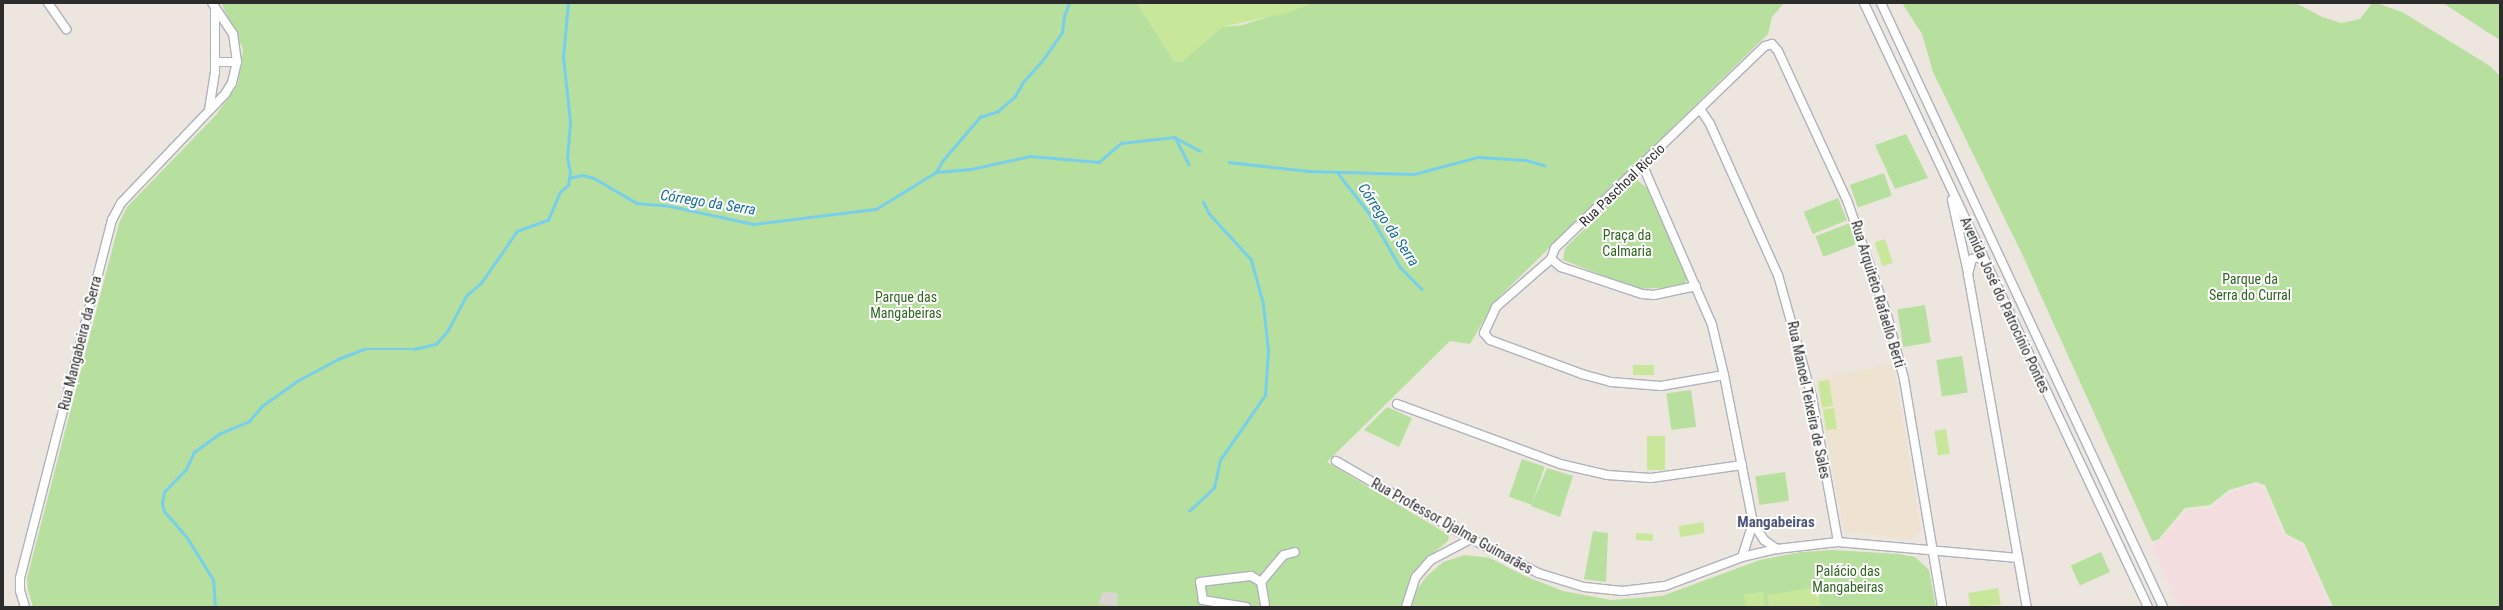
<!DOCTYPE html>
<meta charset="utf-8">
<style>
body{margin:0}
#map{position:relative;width:2503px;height:610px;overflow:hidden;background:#ede6df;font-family:"Roboto Condensed",sans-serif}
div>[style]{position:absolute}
.education>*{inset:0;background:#ede3d0}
.medical>*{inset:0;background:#f3dddf}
.green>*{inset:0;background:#b7e09f;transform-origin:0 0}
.pitch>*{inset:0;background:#c9e79b;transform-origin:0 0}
.plaza>*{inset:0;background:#d9d6d2}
.stream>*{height:2.5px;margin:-1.25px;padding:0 1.25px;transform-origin:1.25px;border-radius:1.25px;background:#78cfe9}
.roads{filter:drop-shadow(1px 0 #afb2bc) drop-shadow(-1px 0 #afb2bc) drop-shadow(0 1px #afb2bc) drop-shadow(0 -1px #afb2bc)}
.minor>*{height:8px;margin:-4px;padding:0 4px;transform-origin:4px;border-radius:4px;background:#fff}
span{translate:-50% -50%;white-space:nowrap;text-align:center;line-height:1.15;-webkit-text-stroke:4px #fff;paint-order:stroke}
.street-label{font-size:14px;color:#2c2c2c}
.park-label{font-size:14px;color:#30661f}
.water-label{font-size:15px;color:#156f97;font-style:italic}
.neighbourhood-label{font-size:15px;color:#4e587b;font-weight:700}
.frame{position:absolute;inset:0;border:4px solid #2c2c2c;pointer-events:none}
</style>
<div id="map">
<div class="education">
<div style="clip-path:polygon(1893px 364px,1921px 531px,1910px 540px,1844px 531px,1816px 379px)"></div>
</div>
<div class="medical">
<div style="clip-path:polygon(2256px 485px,2264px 488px,2283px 534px,2303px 546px,2330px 607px,2180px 607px,2152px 548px,2188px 510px,2212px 508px,2231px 492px)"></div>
</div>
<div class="green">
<div style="clip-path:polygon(221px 3px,1137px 3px,1174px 61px,1181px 62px,1222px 27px,1242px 25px,1313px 3px,1784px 3px,1772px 17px,1768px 34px,1495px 301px,1470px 344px,1450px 341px,1327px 462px,1449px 535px,1448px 541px,1425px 560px,1412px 574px,1401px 607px,33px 607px,28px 590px,27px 578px,119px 223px,127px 207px,216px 115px,238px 84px,243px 49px)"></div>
<div style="clip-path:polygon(1902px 3px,2296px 3px,2322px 17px,2341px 23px,2360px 19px,2372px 3px,2377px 3px,2404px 13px,2490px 66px,2500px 76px,2500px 607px,2333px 607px,2304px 543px,2286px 534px,2265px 485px,2256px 482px,2229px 490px,2210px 505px,2185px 508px,2158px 540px,2152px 541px,2023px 256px,1933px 72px,1922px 34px)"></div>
<div style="clip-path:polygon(2443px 3px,2500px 3px,2500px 40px,2484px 30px)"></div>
<div style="clip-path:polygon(1906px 134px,1928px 178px,1895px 189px,1875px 145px)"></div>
<div style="left:1884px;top:173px;width:24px;height:36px;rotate:71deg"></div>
<div style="clip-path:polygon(1637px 180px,1647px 188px,1687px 278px,1686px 282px,1679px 287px,1637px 289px,1563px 260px,1565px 248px,1633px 181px)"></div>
<div style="left:1838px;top:198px;width:24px;height:37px;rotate:68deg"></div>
<div style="left:1850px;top:223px;width:22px;height:37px;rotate:69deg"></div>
<div style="left:1925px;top:305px;width:38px;height:28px;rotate:81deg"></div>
<div style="left:1962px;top:356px;width:37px;height:26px;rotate:81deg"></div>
<div style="left:1691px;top:390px;width:37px;height:25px;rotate:82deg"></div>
<div style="clip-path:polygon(1387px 407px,1412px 418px,1399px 447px,1364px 430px)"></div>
<div style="left:1522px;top:459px;width:24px;height:40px;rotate:19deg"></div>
<div style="clip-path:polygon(1547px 468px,1573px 476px,1560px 517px,1531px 506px)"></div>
<div style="left:1785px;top:472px;width:29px;height:30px;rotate:82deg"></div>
<div style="clip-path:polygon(1593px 531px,1608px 533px,1606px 582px,1584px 579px)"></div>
<div style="clip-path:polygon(1833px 550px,1899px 554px,1915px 557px,1929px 570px,1936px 607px,1411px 607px,1418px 588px,1426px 577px,1443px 562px,1465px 555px,1490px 558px,1525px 576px,1563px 591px,1611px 600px,1662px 596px,1760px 560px,1801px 552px)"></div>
<div style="left:2101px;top:552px;width:22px;height:33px;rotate:66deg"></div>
</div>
<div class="pitch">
<div style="clip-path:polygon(1137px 3px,1313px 3px,1287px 13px,1222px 27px,1181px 62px,1174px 61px)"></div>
<div style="left:1885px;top:239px;width:25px;height:11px;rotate:72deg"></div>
<div style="left:1633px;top:365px;width:21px;height:10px"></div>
<div style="left:1829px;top:380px;width:26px;height:11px;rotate:81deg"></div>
<div style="left:1834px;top:408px;width:21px;height:11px;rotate:82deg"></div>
<div style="left:1946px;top:429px;width:25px;height:12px;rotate:81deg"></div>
<div style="left:1647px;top:436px;width:18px;height:34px"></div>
<div style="left:1703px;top:522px;width:11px;height:25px;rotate:80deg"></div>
<div style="left:1636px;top:533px;width:17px;height:7px;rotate:3deg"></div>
<div style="clip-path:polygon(1818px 587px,1821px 607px,1769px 607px,1767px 595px)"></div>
<div style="clip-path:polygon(1998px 588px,2001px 605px,1970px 607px,1968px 593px)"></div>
<div style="clip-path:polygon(1763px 592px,1765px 607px,1746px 607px,1744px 594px)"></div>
</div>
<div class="plaza">
<div style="clip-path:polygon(1103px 592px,1118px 593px,1117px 606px,1120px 607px,1098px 604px)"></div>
</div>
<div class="stream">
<div style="left:1176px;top:138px;width:27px;rotate:28deg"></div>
<div style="left:1229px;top:162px;width:80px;rotate:6.5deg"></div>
<div style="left:1308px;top:171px;width:106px;rotate:1.6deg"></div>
<div style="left:1414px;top:174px;width:66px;rotate:-14.9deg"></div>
<div style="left:1478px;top:157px;width:48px;rotate:3.6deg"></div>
<div style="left:1526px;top:160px;width:19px;rotate:16deg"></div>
<div style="left:936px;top:172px;width:35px;rotate:-5deg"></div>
<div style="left:971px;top:169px;width:60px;rotate:-12.4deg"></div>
<div style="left:1030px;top:156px;width:69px;rotate:5deg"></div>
<div style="left:1099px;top:162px;width:29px;rotate:-41deg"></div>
<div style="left:1121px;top:143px;width:54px;rotate:-6.3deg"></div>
<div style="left:1175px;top:137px;width:31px;rotate:63deg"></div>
<div style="left:1337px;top:172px;width:52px;rotate:52deg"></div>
<div style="left:1369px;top:213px;width:62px;rotate:60.1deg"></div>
<div style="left:1400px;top:267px;width:31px;rotate:45deg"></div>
<div style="left:569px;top:178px;width:13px;rotate:-13deg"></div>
<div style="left:582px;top:175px;width:12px;rotate:14deg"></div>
<div style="left:594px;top:178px;width:50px;rotate:30.2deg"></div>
<div style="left:637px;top:203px;width:33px;rotate:5deg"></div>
<div style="left:670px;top:206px;width:85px;rotate:12.2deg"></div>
<div style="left:753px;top:224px;width:124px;rotate:-7deg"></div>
<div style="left:876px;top:209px;width:70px;rotate:-31.7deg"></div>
<div style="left:936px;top:172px;width:14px;rotate:-60deg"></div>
<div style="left:943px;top:160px;width:57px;rotate:-49.3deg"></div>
<div style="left:980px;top:117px;width:19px;rotate:-18deg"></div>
<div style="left:998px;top:111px;width:23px;rotate:-41deg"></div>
<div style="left:1015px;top:96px;width:16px;rotate:-60deg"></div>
<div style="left:1023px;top:82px;width:28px;rotate:-48deg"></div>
<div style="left:1042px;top:61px;width:35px;rotate:-55deg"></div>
<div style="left:1062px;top:32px;width:16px;rotate:-83deg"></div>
<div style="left:1064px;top:16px;width:14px;rotate:-69deg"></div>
<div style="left:1189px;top:511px;width:34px;rotate:-43deg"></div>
<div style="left:1214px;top:488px;width:29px;rotate:-78deg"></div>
<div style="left:1220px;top:460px;width:79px;rotate:-55.3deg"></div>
<div style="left:1265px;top:395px;width:44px;rotate:-86.1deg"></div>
<div style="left:1268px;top:351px;width:47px;rotate:-96.1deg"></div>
<div style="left:1263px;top:304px;width:46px;rotate:-105.3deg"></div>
<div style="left:1251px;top:260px;width:62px;rotate:-132.4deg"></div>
<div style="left:1209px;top:214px;width:13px;rotate:-117deg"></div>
<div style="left:215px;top:607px;width:27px;rotate:-94deg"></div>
<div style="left:213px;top:580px;width:49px;rotate:-121.8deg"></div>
<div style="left:187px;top:538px;width:35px;rotate:-131deg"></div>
<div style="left:164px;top:512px;width:8px;rotate:-104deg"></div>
<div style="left:162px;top:504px;width:12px;rotate:-81deg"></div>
<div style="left:164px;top:492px;width:32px;rotate:-46deg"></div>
<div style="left:186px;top:469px;width:19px;rotate:-65deg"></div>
<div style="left:194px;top:452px;width:31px;rotate:-36deg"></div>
<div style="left:219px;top:434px;width:33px;rotate:-23deg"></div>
<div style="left:249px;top:421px;width:20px;rotate:-49deg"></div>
<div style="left:262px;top:406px;width:43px;rotate:-35.5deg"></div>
<div style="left:297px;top:381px;width:47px;rotate:-28.2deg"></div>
<div style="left:338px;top:359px;width:28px;rotate:-21deg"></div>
<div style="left:364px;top:349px;width:50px"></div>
<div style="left:414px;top:349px;width:23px;rotate:-13deg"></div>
<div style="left:436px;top:344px;width:18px;rotate:-49deg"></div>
<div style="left:448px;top:330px;width:40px;rotate:-62deg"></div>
<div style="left:467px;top:295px;width:18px;rotate:-41deg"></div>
<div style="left:481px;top:283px;width:63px;rotate:-55.3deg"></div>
<div style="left:517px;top:231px;width:33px;rotate:-20deg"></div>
<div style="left:548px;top:220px;width:30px;rotate:-67deg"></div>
<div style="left:560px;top:192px;width:11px;rotate:-41deg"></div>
<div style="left:568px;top:185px;width:13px;rotate:-81deg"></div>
<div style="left:570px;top:172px;width:14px;rotate:-102deg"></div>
<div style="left:567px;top:158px;width:36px;rotate:-85deg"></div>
<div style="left:570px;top:122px;width:65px;rotate:-96.1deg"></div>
<div style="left:563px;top:57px;width:54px;rotate:-84.7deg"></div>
</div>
<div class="roads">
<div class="minor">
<div style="left:48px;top:3px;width:32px;rotate:55deg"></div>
<div style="left:1864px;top:3px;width:667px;rotate:64.82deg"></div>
<div style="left:1881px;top:3px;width:667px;rotate:64.97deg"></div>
<div style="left:216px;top:62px;width:21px"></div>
<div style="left:1700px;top:109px;width:18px;rotate:56deg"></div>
<div style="left:1710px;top:124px;width:166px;rotate:65.8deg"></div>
<div style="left:1778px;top:275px;width:127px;rotate:74.4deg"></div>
<div style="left:1812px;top:397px;width:147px;rotate:79.8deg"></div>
<div style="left:209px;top:110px;width:38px;rotate:-81deg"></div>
<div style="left:215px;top:72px;width:63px;rotate:-90deg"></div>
<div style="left:1643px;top:166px;width:173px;rotate:66.5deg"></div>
<div style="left:1712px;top:325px;width:51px;rotate:76.5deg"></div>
<div style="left:1724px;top:375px;width:151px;rotate:78.9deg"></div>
<div style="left:1952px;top:200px;width:75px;rotate:77.6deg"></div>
<div style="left:1551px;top:259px;width:13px;rotate:39deg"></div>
<div style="left:1561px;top:267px;width:85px;rotate:18.4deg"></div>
<div style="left:1642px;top:294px;width:12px;rotate:5deg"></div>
<div style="left:1654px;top:295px;width:43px;rotate:-12.1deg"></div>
<div style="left:1983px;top:261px;width:6px;rotate:-141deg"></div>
<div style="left:1978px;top:257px;width:6px;rotate:162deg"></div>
<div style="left:1972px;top:259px;width:16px;rotate:105deg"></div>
<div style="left:1968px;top:274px;width:338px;rotate:80deg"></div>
<div style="left:1724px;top:375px;width:64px;rotate:170.1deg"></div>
<div style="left:1661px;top:386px;width:50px;rotate:-175.4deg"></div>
<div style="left:1611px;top:382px;width:30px;rotate:-165deg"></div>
<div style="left:1582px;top:374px;width:98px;rotate:-159.7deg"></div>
<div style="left:1490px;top:340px;width:9px;rotate:-131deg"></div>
<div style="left:1484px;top:333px;width:29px;rotate:-65deg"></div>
<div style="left:1496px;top:307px;width:73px;rotate:-41.1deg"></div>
<div style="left:1551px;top:259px;width:12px;rotate:-70deg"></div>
<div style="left:1555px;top:248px;width:291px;rotate:-43.9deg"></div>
<div style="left:1765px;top:46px;width:7px;rotate:-16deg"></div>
<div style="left:1772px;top:44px;width:9px;rotate:49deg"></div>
<div style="left:1778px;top:51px;width:164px;rotate:65.2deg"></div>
<div style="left:1847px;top:200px;width:122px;rotate:70.8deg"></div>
<div style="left:1887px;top:315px;width:66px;rotate:75.1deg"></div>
<div style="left:1904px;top:379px;width:231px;rotate:80.5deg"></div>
<div style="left:1397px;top:404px;width:174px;rotate:20.2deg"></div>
<div style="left:1560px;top:464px;width:48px;rotate:13.2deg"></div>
<div style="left:1607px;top:475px;width:44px;rotate:3.9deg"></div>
<div style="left:1651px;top:478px;width:92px;rotate:-8.1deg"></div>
<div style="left:1336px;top:461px;width:156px;rotate:30deg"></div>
<div style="left:1471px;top:539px;width:75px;rotate:26.9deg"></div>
<div style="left:1538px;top:573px;width:48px;rotate:16.9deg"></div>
<div style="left:1584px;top:587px;width:38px;rotate:6deg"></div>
<div style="left:1622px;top:591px;width:43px;rotate:-6.6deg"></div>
<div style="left:1665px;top:586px;width:82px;rotate:-20.6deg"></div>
<div style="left:1742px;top:557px;width:36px;rotate:-13deg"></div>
<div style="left:1777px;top:549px;width:61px;rotate:-6.5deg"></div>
<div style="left:1838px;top:542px;width:181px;rotate:5.1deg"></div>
<div style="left:1742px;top:557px;width:36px;rotate:-72deg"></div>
<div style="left:1753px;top:523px;width:20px;rotate:57deg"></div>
<div style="left:1764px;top:540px;width:16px;rotate:35deg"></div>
<div style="left:1261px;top:582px;width:35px;rotate:-50deg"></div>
<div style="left:1284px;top:555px;width:11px;rotate:-15deg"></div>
<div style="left:25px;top:607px;width:17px;rotate:-107deg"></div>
<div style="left:20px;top:591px;width:13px;rotate:-90deg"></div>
<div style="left:20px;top:578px;width:370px;rotate:-75.6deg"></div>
<div style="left:112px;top:220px;width:19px;rotate:-62deg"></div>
<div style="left:121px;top:203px;width:151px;rotate:-46.3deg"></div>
<div style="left:225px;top:94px;width:13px;rotate:-58deg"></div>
<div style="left:232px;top:83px;width:22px;rotate:-77deg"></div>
<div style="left:237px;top:62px;width:28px;rotate:-98deg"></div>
<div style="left:233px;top:34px;width:37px;rotate:-124deg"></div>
<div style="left:1246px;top:607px;width:44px;rotate:-170.8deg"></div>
<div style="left:1203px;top:600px;width:18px;rotate:-99deg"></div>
<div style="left:1200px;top:582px;width:51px;rotate:-6.7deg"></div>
<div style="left:1251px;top:576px;width:12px;rotate:31deg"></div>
<div style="left:1261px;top:582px;width:22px;rotate:80deg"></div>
<div style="left:1406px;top:607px;width:32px;rotate:-72deg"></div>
<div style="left:1416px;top:577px;width:23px;rotate:-49deg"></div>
<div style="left:1431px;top:560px;width:45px;rotate:-27.7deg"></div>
</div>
</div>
<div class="street-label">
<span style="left:1622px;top:185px;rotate:-44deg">Rua Paschoal Riccio</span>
<span style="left:1878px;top:294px;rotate:73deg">Rua Arquiteto Rafaello Berti</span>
<span style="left:2005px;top:305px;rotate:65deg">Avenida José do Patrocínio Pontes</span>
<span style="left:80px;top:343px;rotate:-76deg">Rua Mangabeira da Serra</span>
<span style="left:1809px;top:400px;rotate:78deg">Rua Manoel Teixeira de Sales</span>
<span style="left:1452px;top:526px;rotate:29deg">Rua Professor Djalma Guimarães</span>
</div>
<div class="park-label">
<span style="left:1627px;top:243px">Praça da<br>Calmaria</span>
<span style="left:2250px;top:287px">Parque da<br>Serra do Curral</span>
<span style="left:906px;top:305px">Parque das<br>Mangabeiras</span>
<span style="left:1848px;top:579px">Palácio das<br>Mangabeiras</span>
</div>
<div class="water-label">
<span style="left:708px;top:203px;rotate:9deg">Córrego da Serra</span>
<span style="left:1388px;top:225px;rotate:56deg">Córrego da Serra</span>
</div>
<div class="neighbourhood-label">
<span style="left:1776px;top:523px">Mangabeiras</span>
</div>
<div class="frame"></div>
</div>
